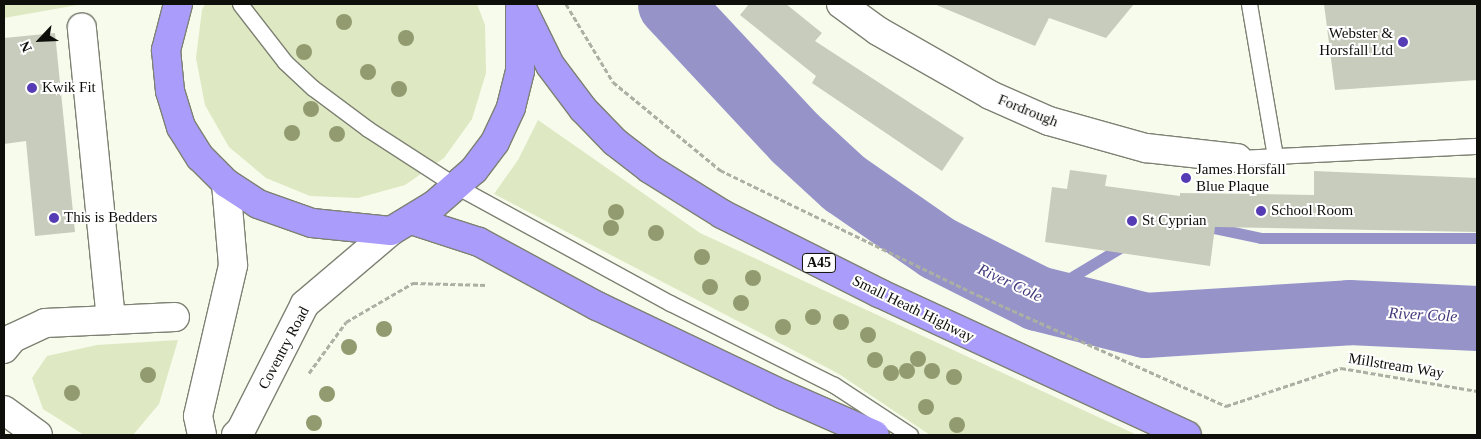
<!DOCTYPE html>
<style>
body{margin:0}
#map{position:relative;width:1481px;height:439px;overflow:hidden;background:#f6fbeb;font-family:"Times New Roman",serif}
div>[style]{position:absolute}
.green>*{inset:0;background:#dee8c2}
.stream>*{height:11px;margin:-5.5px;padding:0 5.5px;transform-origin:5.5px;border-radius:5.5px;background:#9693c9}
.river>*{height:65px;margin:-32.5px;padding:0 32.5px;transform-origin:32.5px;border-radius:32.5px;background:#9693c9}
.building>*{inset:0;background:#c7ccbc}
.path>*{height:3px;margin-top:-1.5px;transform-origin:0;background:repeating-linear-gradient(90deg,#acafa3 0 5px,transparent 0 7.5px)}
.roads{filter:drop-shadow(1px 0 #7d8173) drop-shadow(-1px 0 #7d8173) drop-shadow(0 1px #7d8173) drop-shadow(0 -1px #7d8173)}
.service>*{height:15px;margin:-7.5px;padding:0 7.5px;transform-origin:7.5px;border-radius:7.5px;background:#fff}
.minor>*{height:28px;margin:-14px;padding:0 14px;transform-origin:14px;border-radius:14px;background:#fff}
.tertiary>*{height:28px;margin:-14px;padding:0 14px;transform-origin:14px;border-radius:14px;background:#fff}
.trunk>*{height:28px;margin:-14px;padding:0 14px;transform-origin:14px;border-radius:14px;background:#aa9cfb}
.trees>*{width:16px;height:16px;margin:-8px;border-radius:50%;background:#929b70}
.dots>*{width:14px;height:14px;translate:-50% -50%;box-sizing:border-box;border:2px solid #fff;border-radius:50%}
span{translate:-50% -50%;white-space:nowrap;text-align:center;line-height:1.15;-webkit-text-stroke:4px #fff;paint-order:stroke}
.shield-label span{padding:1px 4px;background:#fff;border:1px solid;border-radius:4px;-webkit-text-stroke-width:0}
.shield-label{font-size:14px;color:#0e0f0a;font-weight:700}
.poi-label{font-size:15px;color:#0e0f0a}
.right{translate:-100% -50%;text-align:right}
.left{translate:0 -50%;text-align:left}
.street-label{font-size:15px;color:#0e0f0a}
.water-label{font-size:16px;color:#42387b;font-style:italic}
.frame{position:absolute;inset:0;border:5px solid #0e0f0a;pointer-events:none}
.north{position:absolute;left:15px;top:15px;width:50px;height:50px;-webkit-text-stroke:4px #fff;paint-order:stroke;rotate:245deg;font-size:14px;font-weight:700;line-height:20px;text-align:center;color:#0e0f0a}
.north::after{content:'';display:block;margin:auto;width:18px;height:22px;background:#0e0f0a;clip-path:polygon(50% 0,100% 100%,50% 72%,0 100%)}
</style>
<div id="map">
<div class="green">
<div style="clip-path:polygon(4px 4px,83px 4px,4px 18px)"></div>
<div style="clip-path:polygon(205px 4px,477px 4px,485px 25px,486px 73px,472px 119px,444px 158px,405px 185px,358px 198px,310px 196px,266px 178px,229px 147px,205px 105px,196px 58px,202px 10px)"></div>
<div style="clip-path:polygon(538px 120px,700px 233px,1137px 435px,930px 435px,839px 374px,494px 194px,518px 160px)"></div>
<div style="clip-path:polygon(178px 340px,159px 404px,133px 435px,84px 435px,43px 409px,32px 378px,47px 356px,97px 345px)"></div>
</div>
<div class="stream">
<div style="left:1200px;top:225px;width:62px;rotate:12deg"></div>
<div style="left:1261px;top:238px;width:216px"></div>
<div style="left:1037px;top:298px;width:103px;rotate:-31.1deg"></div>
</div>
<div class="river">
<div style="left:670px;top:4px;width:183px;rotate:47deg"></div>
<div style="left:795px;top:138px;width:67px;rotate:42.6deg"></div>
<div style="left:844px;top:183px;width:114px;rotate:34.7deg"></div>
<div style="left:938px;top:248px;width:111px;rotate:26.8deg"></div>
<div style="left:1037px;top:298px;width:111px;rotate:14deg"></div>
<div style="left:1145px;top:325px;width:204px;rotate:-3.6deg"></div>
<div style="left:1349px;top:312px;width:128px;rotate:2.7deg"></div>
</div>
<div class="building">
<div style="clip-path:polygon(749px 4px,786px 4px,822px 33px,815px 41px,964px 138px,942px 171px,812px 83px,816px 76px,740px 15px)"></div>
<div style="clip-path:polygon(934px 4px,1134px 4px,1106px 38px,1049px 18px,1035px 46px)"></div>
<div style="clip-path:polygon(1324px 4px,1477px 4px,1477px 80px,1335px 90px)"></div>
<div style="clip-path:polygon(55px 33px,75px 232px,35px 236px,26px 141px,4px 144px,4px 38px)"></div>
<div style="clip-path:polygon(1070px 170px,1107px 175px,1105px 186px,1180px 196px,1180px 193px,1314px 195px,1314px 171px,1477px 178px,1477px 232px,1215px 227px,1210px 266px,1045px 242px,1052px 187px,1067px 189px)"></div>
</div>
<div class="path">
<div style="left:566px;top:4px;width:91px;rotate:58.9deg"></div>
<div style="left:613px;top:82px;width:139px;rotate:39.4deg"></div>
<div style="left:720px;top:170px;width:287px;rotate:25.9deg"></div>
<div style="left:978px;top:295px;width:272px;rotate:24.1deg"></div>
<div style="left:1226px;top:406px;width:121px;rotate:-18.3deg"></div>
<div style="left:1341px;top:368px;width:138px;rotate:9.6deg"></div>
<div style="left:309px;top:373px;width:63px;rotate:-54deg"></div>
<div style="left:346px;top:322px;width:78px;rotate:-30.2deg"></div>
<div style="left:413px;top:283px;width:75px;rotate:1.5deg"></div>
</div>
<div class="roads">
<div class="service">
<div style="left:240px;top:4px;width:73px;rotate:52.2deg"></div>
<div style="left:285px;top:62px;width:38px;rotate:43deg"></div>
<div style="left:313px;top:88px;width:69px;rotate:36.7deg"></div>
<div style="left:368px;top:129px;width:105px;rotate:32.9deg"></div>
<div style="left:456px;top:186px;width:244px;rotate:28.7deg"></div>
<div style="left:670px;top:303px;width:183px;rotate:26.6deg"></div>
<div style="left:834px;top:385px;width:91px;rotate:33.3deg"></div>
<div style="left:1249px;top:4px;width:154px;rotate:80.3deg"></div>
<div style="left:1237px;top:158px;width:240px;rotate:-2.9deg"></div>
</div>
<div class="minor">
<div style="left:841px;top:4px;width:46px;rotate:36.1deg"></div>
<div style="left:878px;top:31px;width:129px;rotate:29.7deg"></div>
<div style="left:990px;top:95px;width:64px;rotate:23.8deg"></div>
<div style="left:1049px;top:121px;width:101px;rotate:15.6deg"></div>
<div style="left:1146px;top:148px;width:92px;rotate:6.3deg"></div>
<div style="left:111px;top:320px;width:64px;rotate:-2.7deg"></div>
<div style="left:4px;top:349px;width:14px;rotate:-51deg"></div>
<div style="left:13px;top:338px;width:35px;rotate:-25deg"></div>
<div style="left:45px;top:323px;width:66px;rotate:-2.6deg"></div>
<div style="left:111px;top:320px;width:294px;rotate:-95.7deg"></div>
</div>
<div class="tertiary">
<div style="left:4px;top:410px;width:42px;rotate:36.3deg"></div>
<div style="left:202px;top:435px;width:19px;rotate:-102deg"></div>
<div style="left:198px;top:416px;width:155px;rotate:-76.9deg"></div>
<div style="left:233px;top:265px;width:82px;rotate:-94.9deg"></div>
<div style="left:236px;top:435px;width:7px;rotate:-45deg"></div>
<div style="left:241px;top:430px;width:141px;rotate:-63.1deg"></div>
<div style="left:305px;top:304px;width:113px;rotate:-40.3deg"></div>
</div>
<div class="trunk">
<div style="left:178px;top:4px;width:48px;rotate:104.6deg"></div>
<div style="left:166px;top:50px;width:41px;rotate:84.4deg"></div>
<div style="left:170px;top:91px;width:38px;rotate:73deg"></div>
<div style="left:181px;top:127px;width:36px;rotate:58deg"></div>
<div style="left:200px;top:157px;width:37px;rotate:45deg"></div>
<div style="left:226px;top:183px;width:38px;rotate:33deg"></div>
<div style="left:258px;top:204px;width:57px;rotate:19.4deg"></div>
<div style="left:312px;top:223px;width:79px;rotate:5.8deg"></div>
<div style="left:391px;top:231px;width:50px;rotate:-31.2deg"></div>
<div style="left:434px;top:205px;width:53px;rotate:-41.2deg"></div>
<div style="left:474px;top:170px;width:35px;rotate:-53deg"></div>
<div style="left:495px;top:142px;width:38px;rotate:-65deg"></div>
<div style="left:511px;top:107px;width:37px;rotate:-76deg"></div>
<div style="left:520px;top:71px;width:61px;rotate:-90deg"></div>
<div style="left:520px;top:4px;width:68px;rotate:63.8deg"></div>
<div style="left:550px;top:65px;width:55px;rotate:53.1deg"></div>
<div style="left:583px;top:109px;width:46px;rotate:45.9deg"></div>
<div style="left:615px;top:142px;width:44px;rotate:37.6deg"></div>
<div style="left:650px;top:169px;width:85px;rotate:32deg"></div>
<div style="left:722px;top:214px;width:176px;rotate:26.7deg"></div>
<div style="left:879px;top:293px;width:339px;rotate:24.8deg"></div>
<div style="left:411px;top:220px;width:71px;rotate:17.9deg"></div>
<div style="left:479px;top:242px;width:134px;rotate:28.5deg"></div>
<div style="left:597px;top:306px;width:207px;rotate:25.5deg"></div>
<div style="left:784px;top:395px;width:99px;rotate:23.7deg"></div>
</div>
</div>
<div class="trees">
<div style="left:344px;top:22px"></div>
<div style="left:406px;top:38px"></div>
<div style="left:304px;top:52px"></div>
<div style="left:368px;top:72px"></div>
<div style="left:399px;top:89px"></div>
<div style="left:311px;top:109px"></div>
<div style="left:292px;top:133px"></div>
<div style="left:337px;top:134px"></div>
<div style="left:616px;top:212px"></div>
<div style="left:611px;top:228px"></div>
<div style="left:656px;top:233px"></div>
<div style="left:702px;top:257px"></div>
<div style="left:753px;top:278px"></div>
<div style="left:710px;top:287px"></div>
<div style="left:741px;top:303px"></div>
<div style="left:813px;top:317px"></div>
<div style="left:841px;top:322px"></div>
<div style="left:783px;top:327px"></div>
<div style="left:384px;top:329px"></div>
<div style="left:868px;top:335px"></div>
<div style="left:349px;top:347px"></div>
<div style="left:918px;top:359px"></div>
<div style="left:875px;top:360px"></div>
<div style="left:907px;top:371px"></div>
<div style="left:932px;top:371px"></div>
<div style="left:891px;top:373px"></div>
<div style="left:148px;top:375px"></div>
<div style="left:954px;top:377px"></div>
<div style="left:72px;top:393px"></div>
<div style="left:327px;top:394px"></div>
<div style="left:926px;top:407px"></div>
<div style="left:314px;top:423px"></div>
<div style="left:957px;top:425px"></div>
</div>
<div class="dots">
<div style="left:1403px;top:42px;background:#563cb4"></div>
<div style="left:32px;top:88px;background:#563cb4"></div>
<div style="left:1186px;top:178px;background:#563cb4"></div>
<div style="left:1261px;top:211px;background:#563cb4"></div>
<div style="left:54px;top:218px;background:#563cb4"></div>
<div style="left:1132px;top:221px;background:#563cb4"></div>
</div>
<div class="shield-label">
<span style="left:819px;top:263px">A45</span>
</div>
<div class="poi-label">
<span class="right" style="left:1393px;top:42px">Webster &amp;<br>Horsfall Ltd</span>
<span class="left" style="left:42px;top:88px">Kwik Fit</span>
<span class="left" style="left:1196px;top:178px">James Horsfall<br>Blue Plaque</span>
<span class="left" style="left:1271px;top:211px">School Room</span>
<span class="left" style="left:64px;top:218px">This is Bedders</span>
<span class="left" style="left:1142px;top:221px">St Cyprian</span>
</div>
<div class="street-label">
<span style="left:1028px;top:111px;rotate:22deg">Fordrough</span>
<span style="left:913px;top:309px;rotate:26deg">Small Heath Highway</span>
<span style="left:284px;top:348px;rotate:-62deg">Coventry Road</span>
<span style="left:1396px;top:366px;rotate:9deg">Millstream Way</span>
</div>
<div class="water-label">
<span style="left:1010px;top:283px;rotate:25deg">River Cole</span>
<span style="left:1423px;top:315px;rotate:3deg">River Cole</span>
</div>
<div class="frame"></div>
<div class="north">N</div>
</div>
